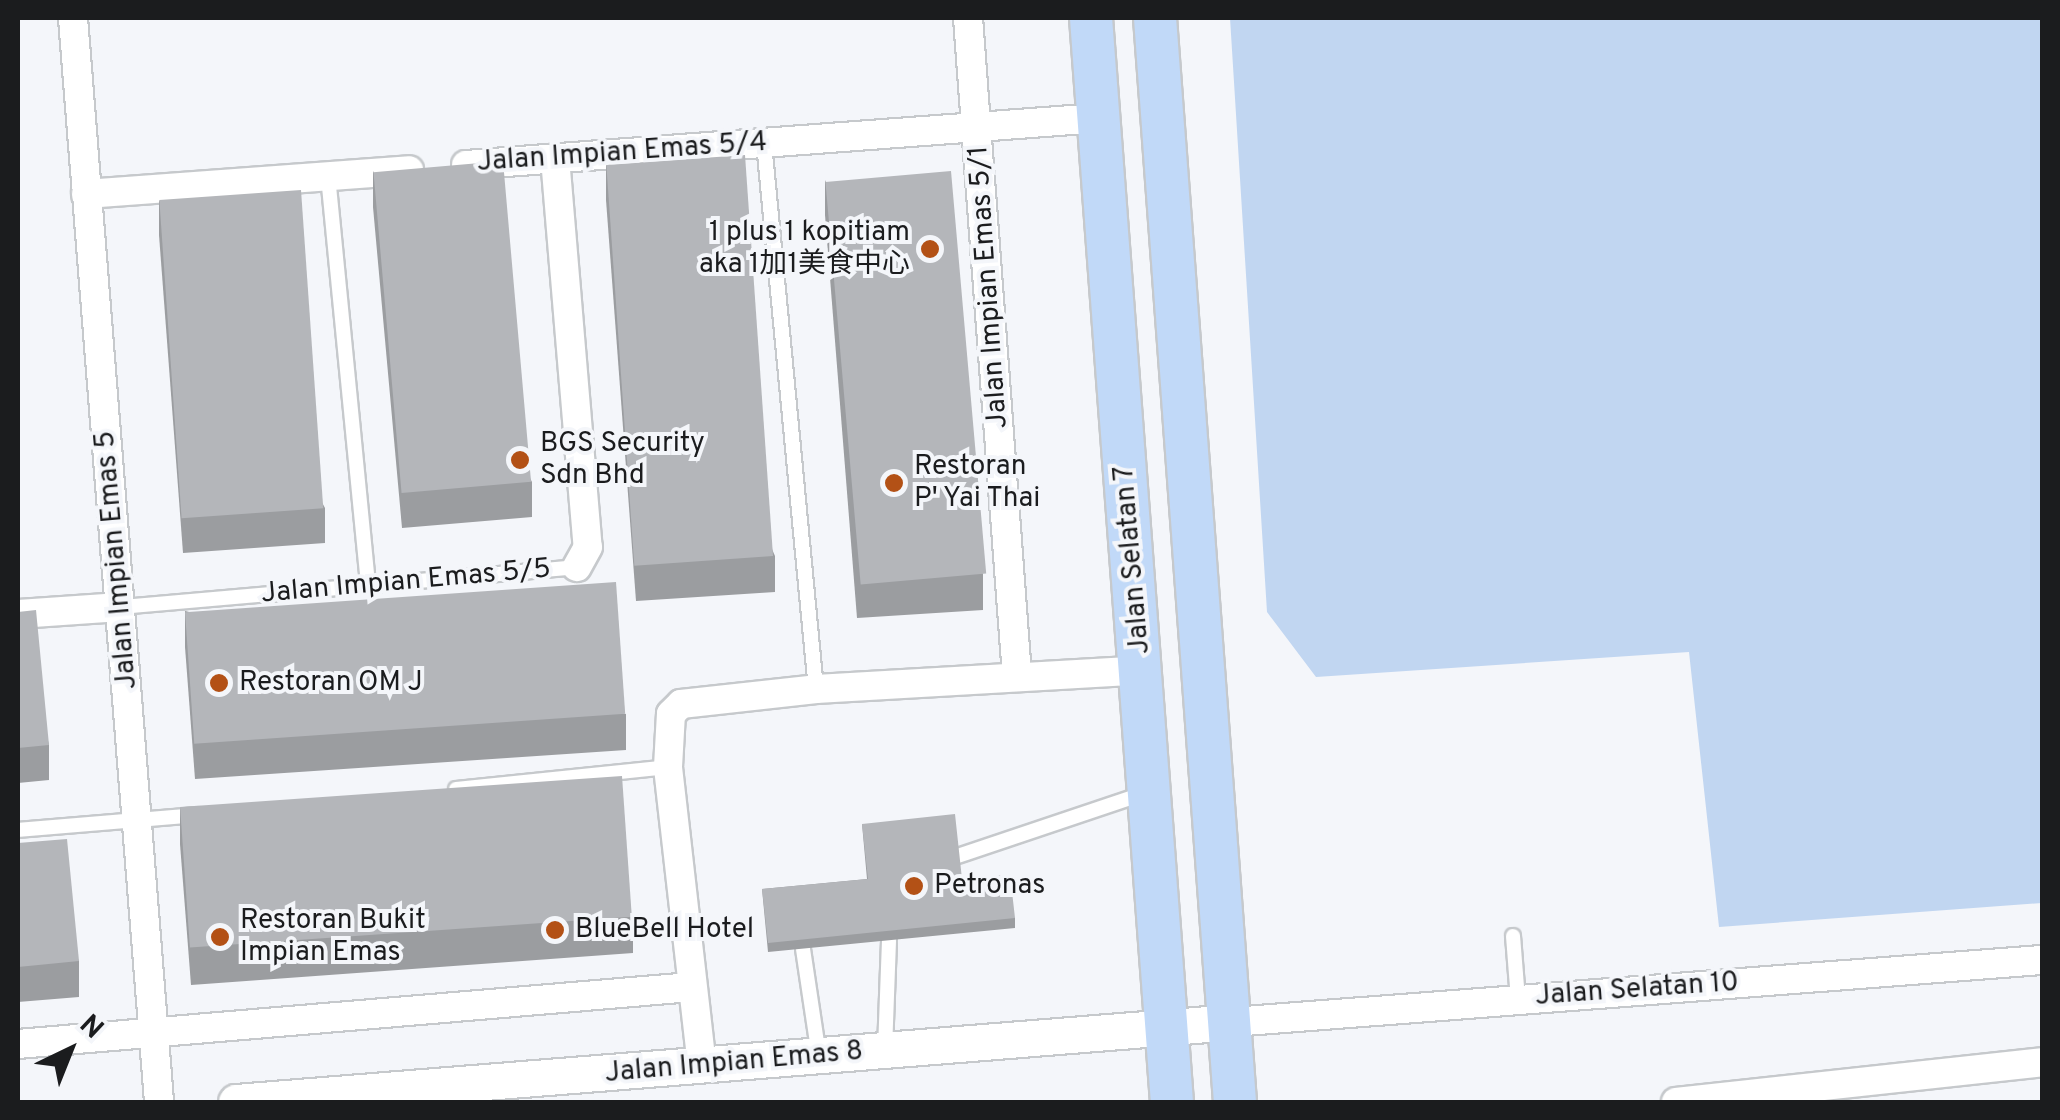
<!DOCTYPE html>
<meta charset="utf-8">
<style>
body{margin:0}
#map{position:relative;width:2060px;height:1120px;overflow:hidden;background:#f4f6fa;font-family:Overpass,"Noto Sans SC",sans-serif}
div>[style]{position:absolute}
.green>*{inset:0;background:#c1d6f1}
.roads{filter:drop-shadow(2px 0 #c6c9cc) drop-shadow(-2px 0 #c6c9cc) drop-shadow(0 2px #c6c9cc) drop-shadow(0 -2px #c6c9cc)}
.service>*{height:14px;margin:-7px;padding:0 7px;transform-origin:7px;border-radius:7px;background:#fff}
.minor>*{height:28px;margin:-14px;padding:0 14px;transform-origin:14px;border-radius:14px;background:#fff}
.tertiary>*{height:35px;margin:-17.5px;padding:0 17.5px;transform-origin:17.5px;border-radius:17.5px;background:#fff}
.primary>*{height:42px;margin:-21px;padding:0 21px;transform-origin:21px;border-radius:21px;background:#c1d9f8}
.wall>*{inset:0;background:#9b9da0}
.building>*{inset:0;background:#b4b6ba;transform-origin:0 0}
.dots>*{width:28px;height:28px;translate:-50% -50%;box-sizing:border-box;border:5px solid #f4f6fa;border-radius:50%}
span{translate:-50% -50%;white-space:nowrap;text-align:center;line-height:1.15;-webkit-text-stroke:8px #f4f6fa;paint-order:stroke}
.street-label{font-size:28px;color:#1b1c1e}
.poi-label{font-size:28px;color:#1b1c1e}
.right{translate:-100% -50%;text-align:right}
.left{translate:0 -50%;text-align:left}
.frame{position:absolute;inset:0;border:20px solid #1b1c1e;pointer-events:none}
.north{position:absolute;left:20px;top:1000px;width:100px;height:100px;-webkit-text-stroke:8px #f4f6fa;paint-order:stroke;rotate:43deg;font-size:28px;font-weight:700;line-height:40px;text-align:center;color:#1b1c1e}
.north::after{content:'';display:block;margin:auto;width:35px;height:45px;background:#1b1c1e;clip-path:polygon(50% 0,100% 100%,50% 72%,0 100%)}
</style>
<div id="map">
<div class="green">
<div style="clip-path:polygon(1230px 18px,2042px 18px,2042px 903px,1719px 927px,1689px 652px,1316px 677px,1267px 612px)"></div>
</div>
<div class="roads">
<div class="service">
<div style="left:764px;top:143px;width:548px;rotate:84.56deg"></div>
<div style="left:328px;top:176px;width:410px;rotate:84.4deg"></div>
<div style="left:121px;top:607px;width:458px;rotate:-5deg"></div>
<div style="left:456px;top:789px;width:213px;rotate:-5.9deg"></div>
<div style="left:18px;top:830px;width:179px;rotate:-4.8deg"></div>
<div style="left:958px;top:856px;width:194px;rotate:-18.6deg"></div>
<div style="left:1513px;top:936px;width:63px;rotate:85.5deg"></div>
<div style="left:803px;top:949px;width:108px;rotate:81.5deg"></div>
<div style="left:885px;top:1050px;width:109px;rotate:-87.9deg"></div>
</div>
<div class="minor">
<div style="left:73px;top:18px;width:1087px;rotate:85.46deg"></div>
<div style="left:968px;top:18px;width:660px;rotate:85.74deg"></div>
<div style="left:555px;top:158px;width:390px;rotate:85.2deg"></div>
<div style="left:588px;top:547px;width:23px;rotate:119deg"></div>
<div style="left:466px;top:165px;width:634px;rotate:-4.25deg"></div>
<div style="left:86px;top:194px;width:324px;rotate:-4.2deg"></div>
<div style="left:18px;top:614px;width:103px;rotate:-3.9deg"></div>
<div style="left:1232px;top:1022px;width:812px;rotate:-4.38deg"></div>
<div style="left:18px;top:1044px;width:675px;rotate:-4.84deg"></div>
<div style="left:702px;top:1066px;width:301px;rotate:-96.5deg"></div>
<div style="left:668px;top:767px;width:53px;rotate:-86.8deg"></div>
<div style="left:671px;top:714px;width:14px;rotate:-45deg"></div>
<div style="left:681px;top:704px;width:136px;rotate:-6.3deg"></div>
<div style="left:816px;top:689px;width:327px;rotate:-3.3deg"></div>
<div style="left:1676px;top:1102px;width:368px;rotate:-6.2deg"></div>
</div>
<div class="tertiary">
<div style="left:236px;top:1102px;width:999px;rotate:-4.59deg"></div>
</div>
<div class="primary">
<div style="left:1091px;top:18px;width:1087px;rotate:85.73deg"></div>
<div style="left:1155px;top:18px;width:1087px;rotate:85.78deg"></div>
</div>
</div>
<div class="wall">
<div style="clip-path:polygon(606px 164px,775px 556px,775px 592px,636px 601px,606px 200px)"></div>
<div style="clip-path:polygon(373px 171px,532px 482px,532px 517px,402px 528px,373px 207px)"></div>
<div style="clip-path:polygon(825px 180px,983px 574px,983px 610px,857px 618px,825px 215px)"></div>
<div style="clip-path:polygon(159px 200px,325px 508px,325px 543px,183px 553px,159px 235px)"></div>
<div style="clip-path:polygon(185px 611px,626px 714px,626px 750px,195px 779px,185px 647px)"></div>
<div style="clip-path:polygon(18px 612px,49px 745px,49px 780px,18px 783px)"></div>
<div style="clip-path:polygon(180px 808px,633px 917px,633px 953px,191px 985px,180px 844px)"></div>
<div style="clip-path:polygon(862px 824px,962px 879px,1015px 918px,1015px 928px,768px 952px,762px 889px,867px 879px)"></div>
<div style="clip-path:polygon(18px 843px,79px 961px,79px 997px,18px 1002px)"></div>
</div>
<div class="building">
<div style="left:745px;top:155px;width:402px;height:139px;rotate:86deg"></div>
<div style="left:503px;top:161px;width:322px;height:130px;rotate:85deg"></div>
<div style="left:951px;top:171px;width:404px;height:126px;rotate:85deg"></div>
<div style="left:301px;top:190px;width:319px;height:142px;rotate:86deg"></div>
<div style="left:616px;top:582px;width:132px;height:432px;rotate:86deg"></div>
<div style="clip-path:polygon(36px 610px,49px 745px,18px 748px,18px 612px)"></div>
<div style="left:622px;top:776px;width:141px;height:443px;rotate:86deg"></div>
<div style="clip-path:polygon(955px 814px,962px 879px,1010px 874px,1015px 918px,768px 943px,762px 889px,868px 879px,862px 824px)"></div>
<div style="clip-path:polygon(67px 839px,79px 961px,18px 967px,18px 843px)"></div>
</div>
<div class="dots">
<div style="left:930px;top:249px;background:#b35116"></div>
<div style="left:520px;top:460px;background:#b35116"></div>
<div style="left:894px;top:483px;background:#b35116"></div>
<div style="left:219px;top:683px;background:#b35116"></div>
<div style="left:914px;top:886px;background:#b35116"></div>
<div style="left:555px;top:930px;background:#b35116"></div>
<div style="left:220px;top:937px;background:#b35116"></div>
</div>
<div class="street-label">
<span style="left:622px;top:153px;rotate:-4deg">Jalan Impian Emas 5/4</span>
<span style="left:989px;top:287px;rotate:-94deg">Jalan Impian Emas 5/1</span>
<span style="left:117px;top:560px;rotate:-95deg">Jalan Impian Emas 5</span>
<span style="left:1133px;top:560px;rotate:-95deg">Jalan Selatan 7</span>
<span style="left:406px;top:582px;rotate:-5deg">Jalan Impian Emas 5/5</span>
<span style="left:1637px;top:990px;rotate:-4deg">Jalan Selatan 10</span>
<span style="left:734px;top:1063px;rotate:-5deg">Jalan Impian Emas 8</span>
</div>
<div class="poi-label">
<span class="right" style="left:910px;top:249px">1 plus 1 kopitiam<br>aka 1加1美食中心</span>
<span class="left" style="left:540px;top:460px">BGS Security<br>Sdn Bhd</span>
<span class="left" style="left:914px;top:483px">Restoran<br>P' Yai Thai</span>
<span class="left" style="left:239px;top:683px">Restoran OM J</span>
<span class="left" style="left:934px;top:886px">Petronas</span>
<span class="left" style="left:240px;top:937px">Restoran Bukit<br>Impian Emas</span>
<span class="left" style="left:575px;top:930px">BlueBell Hotel</span>
</div>
<div class="frame"></div>
<div class="north">N</div>
</div>
